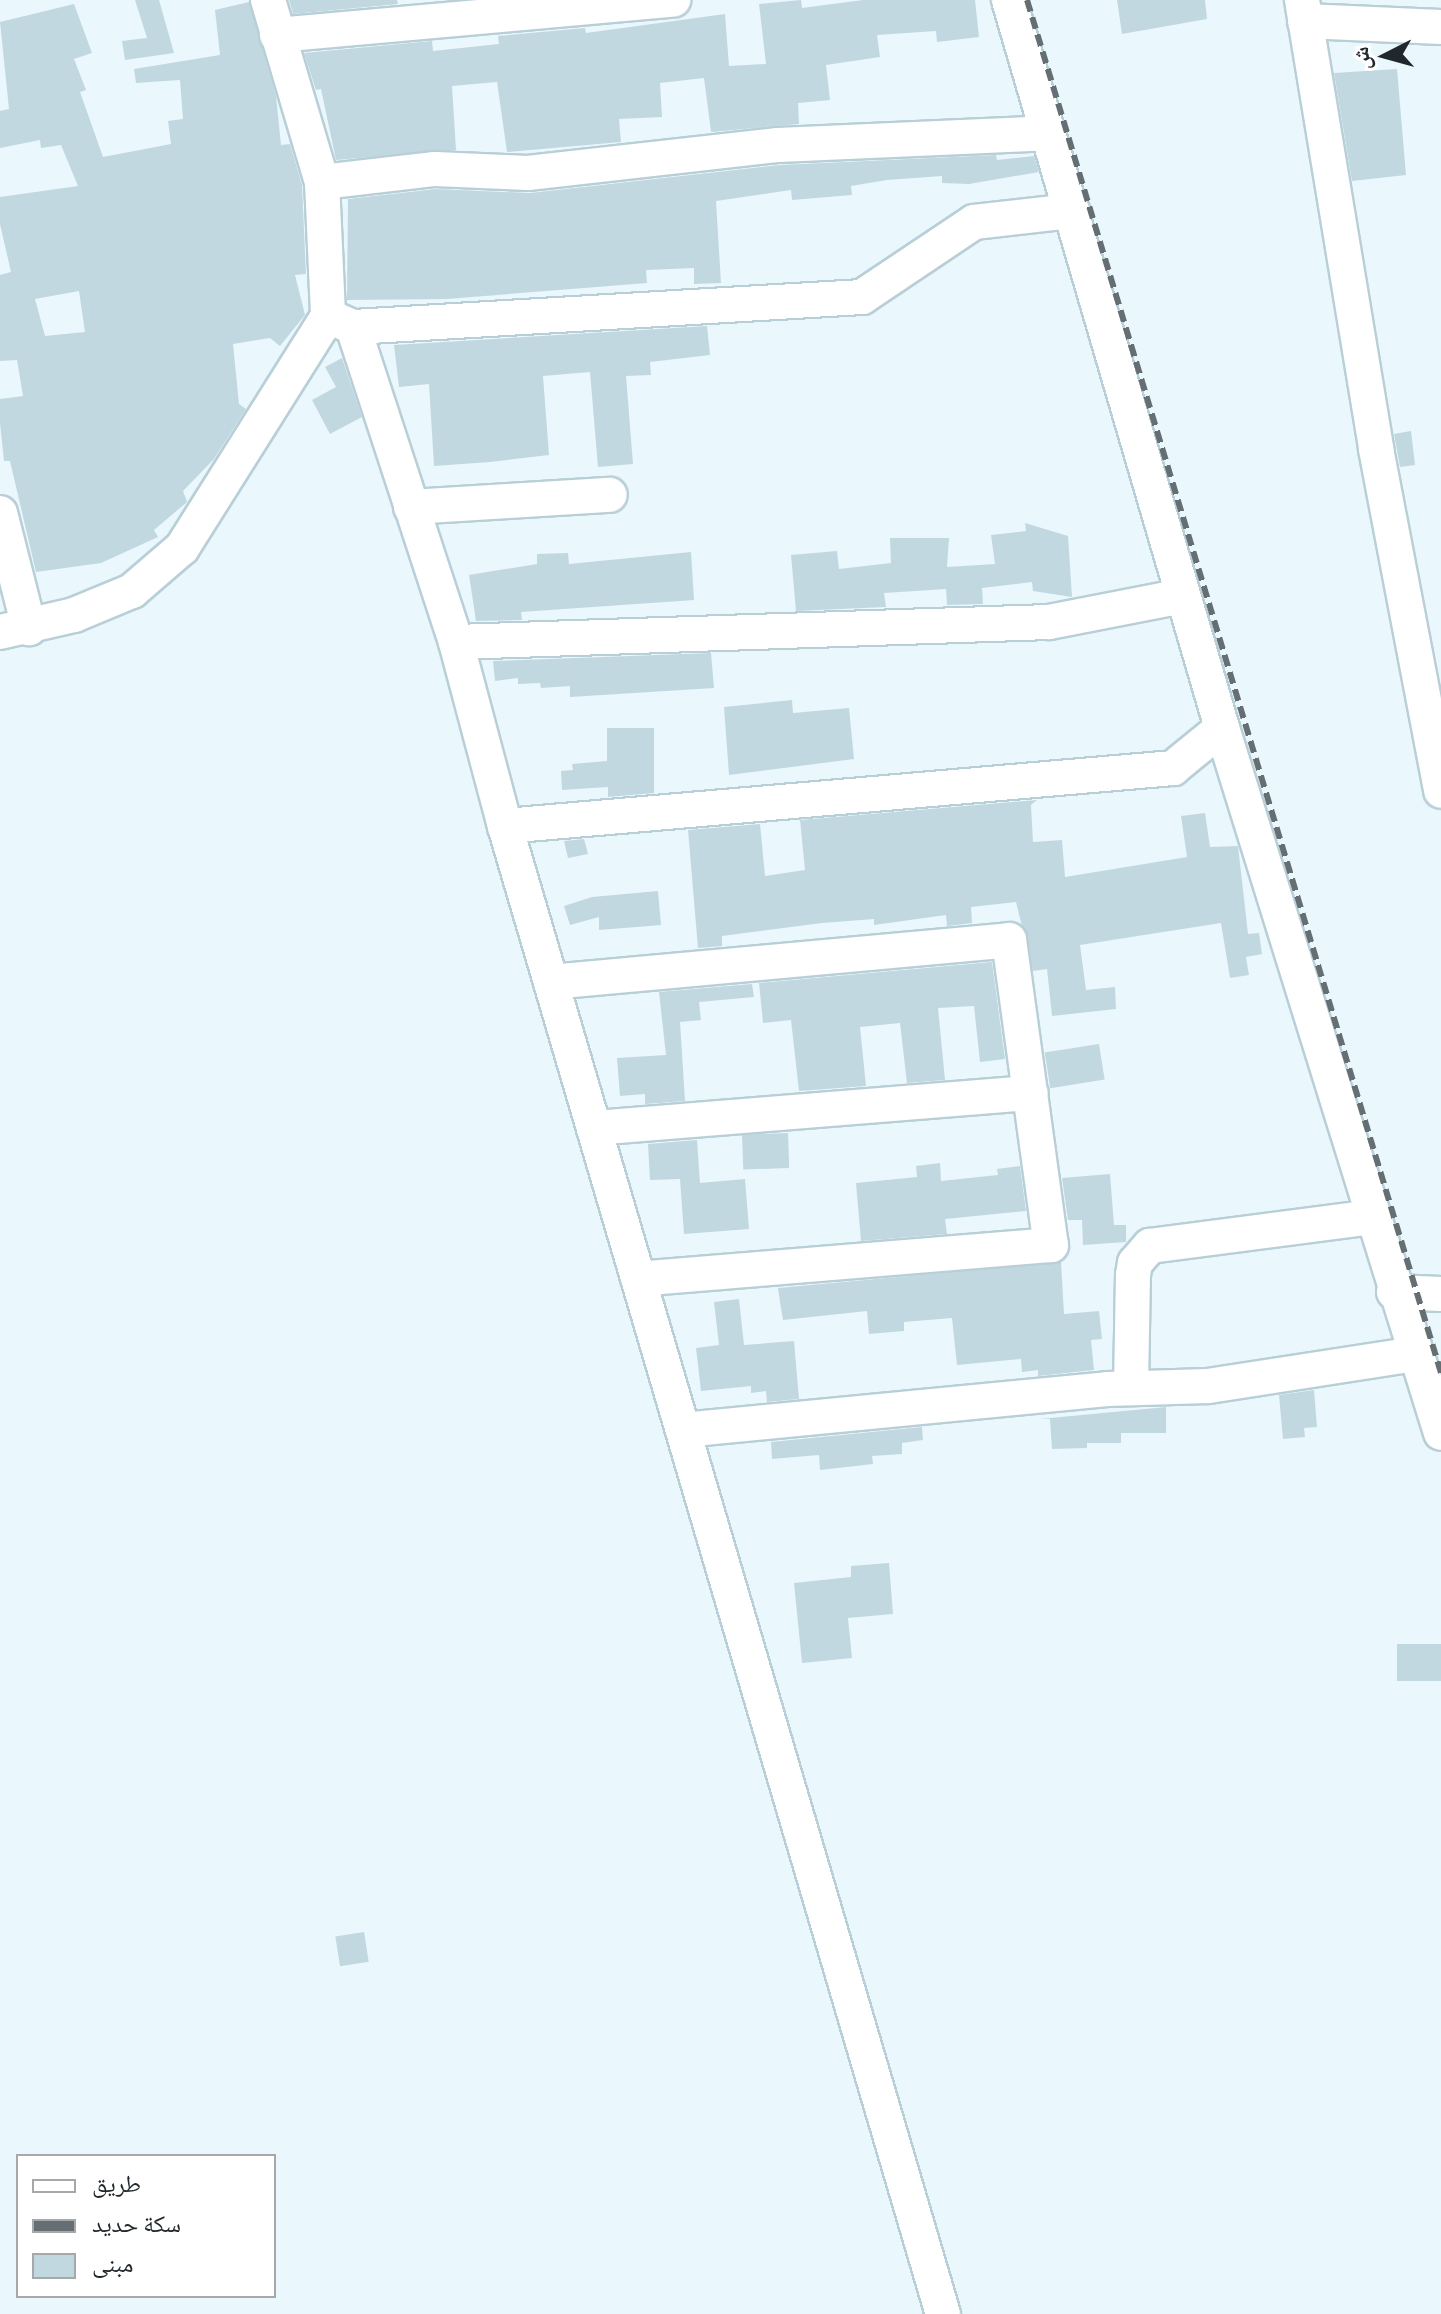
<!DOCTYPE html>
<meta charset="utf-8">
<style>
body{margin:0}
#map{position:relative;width:1441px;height:2314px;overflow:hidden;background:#eaf7fd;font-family:"PT Sans Narrow","Noto Naskh Arabic",sans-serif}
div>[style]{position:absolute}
.building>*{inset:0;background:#c2d8e1;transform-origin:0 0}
.roads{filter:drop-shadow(2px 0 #b9cfd7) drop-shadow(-2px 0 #b9cfd7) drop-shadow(0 2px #b9cfd7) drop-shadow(0 -2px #b9cfd7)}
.minor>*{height:34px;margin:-17px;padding:0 17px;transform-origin:17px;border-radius:17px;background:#fff}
.rail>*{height:6px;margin-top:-3px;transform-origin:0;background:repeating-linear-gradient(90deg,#656e72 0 12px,transparent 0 18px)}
span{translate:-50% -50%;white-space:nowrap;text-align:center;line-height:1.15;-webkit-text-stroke:8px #fff;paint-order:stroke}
.legend{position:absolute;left:16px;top:2154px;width:260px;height:144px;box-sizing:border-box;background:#fff;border:2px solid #a6a9aa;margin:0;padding:10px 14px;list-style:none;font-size:24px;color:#20282b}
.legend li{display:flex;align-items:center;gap:16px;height:40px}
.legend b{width:40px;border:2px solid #a6a9aa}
.north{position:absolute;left:1345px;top:16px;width:80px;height:80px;-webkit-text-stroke:6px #fff;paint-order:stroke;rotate:264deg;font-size:22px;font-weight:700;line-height:32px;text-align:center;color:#20282b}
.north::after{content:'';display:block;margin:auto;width:28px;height:36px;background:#20282b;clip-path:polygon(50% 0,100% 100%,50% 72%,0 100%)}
</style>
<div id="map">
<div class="building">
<div style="clip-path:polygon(135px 0,159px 0,174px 53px,125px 60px,122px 41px,147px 38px)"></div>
<div style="clip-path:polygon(289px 0,397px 0,398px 4px,293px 14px)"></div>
<div style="clip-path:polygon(801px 0,802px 8px,863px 0,975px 0,979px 37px,937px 42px,936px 31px,877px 35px,880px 57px,826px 65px,830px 100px,798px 103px,799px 124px,711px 132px,704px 78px,660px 83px,662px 117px,619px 119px,621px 142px,507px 152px,497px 82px,452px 86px,456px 150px,336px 160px,321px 89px,316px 90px,304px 53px,432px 41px,433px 51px,499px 44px,498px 36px,585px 28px,586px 33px,725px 14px,729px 66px,766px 64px,759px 4px)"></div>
<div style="clip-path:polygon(1117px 0,1205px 0,1207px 19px,1122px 34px)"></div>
<div style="clip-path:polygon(evenodd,249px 2px,276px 96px,281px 145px,290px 144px,302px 185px,306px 274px,295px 275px,305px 315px,280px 346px,270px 338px,233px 344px,239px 404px,246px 409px,214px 459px,183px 491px,187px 502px,154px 530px,158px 537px,101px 563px,36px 572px,10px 461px,4px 461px,0 423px,0 399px,23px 396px,17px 360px,0 361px,0 275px,11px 272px,0 224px,0 197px,78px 186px,61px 145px,41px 148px,40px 140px,0 148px,0 111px,9px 109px,0 22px,74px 4px,92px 53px,74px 59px,86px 90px,80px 92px,103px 157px,171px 144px,168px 121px,183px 119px,180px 80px,136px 83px,134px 69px,220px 55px,215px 10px,249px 2px,79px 291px,85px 332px,45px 336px,35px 299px,79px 291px)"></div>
<div style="clip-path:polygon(1397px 69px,1406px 175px,1352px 181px,1334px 73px)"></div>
<div style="clip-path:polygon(996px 155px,997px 160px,1034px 156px,1039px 172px,969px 184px,942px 183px,942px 176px,887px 180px,851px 186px,852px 195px,792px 200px,791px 190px,716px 201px,721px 283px,694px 284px,694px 268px,646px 270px,647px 283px,447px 299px,347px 300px,348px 199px,436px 189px,530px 193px,780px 165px)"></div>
<div style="clip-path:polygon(707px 326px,710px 355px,650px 362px,651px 375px,626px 376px,633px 464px,598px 467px,590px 372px,543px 376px,549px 455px,490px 462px,434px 466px,429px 384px,399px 387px,394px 345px)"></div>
<div style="clip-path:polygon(342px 358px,362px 417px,330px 434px,312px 400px,336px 387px,325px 367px)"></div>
<div style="clip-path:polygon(1411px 431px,1415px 465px,1400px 467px,1394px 434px)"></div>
<div style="clip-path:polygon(1025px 523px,1068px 536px,1072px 597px,1033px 591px,1032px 582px,982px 588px,983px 604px,947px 605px,946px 589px,884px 593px,886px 607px,796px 611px,791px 555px,837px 551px,839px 569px,891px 563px,890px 538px,949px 538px,947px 567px,995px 564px,991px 535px,1026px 531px)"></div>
<div style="clip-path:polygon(691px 552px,694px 600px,521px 612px,522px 620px,476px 621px,469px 575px,537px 564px,537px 554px,568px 553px,569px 564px)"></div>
<div style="clip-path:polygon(711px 653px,714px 688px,570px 697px,570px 686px,541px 688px,540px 683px,518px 684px,518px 678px,495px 681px,493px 661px)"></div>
<div style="clip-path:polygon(792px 700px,793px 713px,849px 708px,854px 759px,729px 775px,724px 707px)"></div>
<div style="clip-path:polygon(607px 728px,654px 728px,654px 793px,608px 797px,608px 787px,562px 790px,561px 771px,573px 770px,572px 764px,607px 761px)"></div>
<div style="clip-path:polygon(1037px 800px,1031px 805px,1033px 842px,1062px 840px,1065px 877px,1187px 857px,1181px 816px,1205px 813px,1210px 847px,1238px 846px,1248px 934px,1259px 933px,1262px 954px,1246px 957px,1249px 975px,1230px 978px,1221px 923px,1080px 945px,1086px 990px,1115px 987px,1116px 1009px,1052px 1016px,1047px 969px,1033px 971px,1016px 902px,971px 907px,972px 923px,947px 926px,946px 915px,874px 925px,874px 919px,822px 923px,722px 936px,722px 946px,698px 948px,688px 830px,760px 824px,765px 876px,805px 870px,800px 820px)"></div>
<div style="clip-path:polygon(584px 839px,588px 854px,568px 858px,564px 841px)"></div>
<div style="clip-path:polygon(658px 891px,661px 925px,599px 930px,599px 917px,570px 925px,564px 906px,592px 897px)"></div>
<div style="clip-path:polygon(992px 962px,1005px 1059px,980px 1062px,974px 1006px,938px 1008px,945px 1080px,907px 1083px,900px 1023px,860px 1027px,866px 1086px,799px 1091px,791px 1020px,763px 1023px,759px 983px)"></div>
<div style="clip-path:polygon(752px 984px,754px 997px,699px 1002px,701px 1020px,680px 1022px,685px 1101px,645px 1104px,645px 1094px,620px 1096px,617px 1058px,666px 1055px,659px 992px)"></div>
<div style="left:1099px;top:1044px;width:36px;height:55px;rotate:81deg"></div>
<div style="left:788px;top:1133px;width:35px;height:46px;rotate:88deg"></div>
<div style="clip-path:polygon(697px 1140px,700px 1183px,745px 1179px,749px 1229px,684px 1234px,680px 1179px,650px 1180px,648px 1144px)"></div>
<div style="clip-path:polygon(940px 1163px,941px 1181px,998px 1175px,997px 1169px,1020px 1166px,1026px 1211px,945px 1219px,947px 1234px,861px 1241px,856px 1183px,917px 1177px,916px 1166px)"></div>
<div style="clip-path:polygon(1110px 1174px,1114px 1225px,1126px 1225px,1126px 1242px,1083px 1245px,1082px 1220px,1068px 1220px,1062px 1178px)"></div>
<div style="clip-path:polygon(1061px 1262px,1064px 1314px,1099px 1311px,1102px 1339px,1091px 1340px,1094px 1370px,1038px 1376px,1038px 1370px,1022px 1372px,1021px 1359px,957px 1365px,952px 1318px,904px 1322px,904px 1331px,869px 1334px,867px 1311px,783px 1320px,780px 1302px,778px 1288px)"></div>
<div style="clip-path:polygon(739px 1299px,744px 1345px,794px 1341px,799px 1399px,767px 1402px,766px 1391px,751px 1393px,751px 1386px,701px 1391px,696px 1348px,719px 1345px,714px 1302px)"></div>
<div style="clip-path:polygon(1314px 1390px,1317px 1427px,1304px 1428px,1305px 1437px,1283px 1439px,1279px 1395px)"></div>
<div style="clip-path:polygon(1166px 1407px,1166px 1433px,1121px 1433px,1121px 1443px,1087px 1443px,1087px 1448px,1052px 1449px,1050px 1419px,1040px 1419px)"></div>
<div style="clip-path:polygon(922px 1427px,923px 1440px,902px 1443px,902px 1454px,872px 1456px,873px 1464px,820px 1470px,819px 1455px,772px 1459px,771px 1442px)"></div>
<div style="clip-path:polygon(889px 1563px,893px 1614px,848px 1618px,852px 1658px,802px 1663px,794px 1583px,851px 1577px,851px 1566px)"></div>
<div style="left:1441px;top:1644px;width:37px;height:44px;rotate:90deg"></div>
<div style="left:364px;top:1932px;width:30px;height:29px;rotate:81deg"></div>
</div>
<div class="roads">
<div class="minor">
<div style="left:268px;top:0;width:190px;rotate:73.5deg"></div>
<div style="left:322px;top:182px;width:134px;rotate:87.4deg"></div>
<div style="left:328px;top:316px;width:27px;rotate:24deg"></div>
<div style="left:353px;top:327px;width:510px;rotate:-3.37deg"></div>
<div style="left:862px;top:297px;width:135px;rotate:-33.8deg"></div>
<div style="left:974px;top:222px;width:99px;rotate:-6.4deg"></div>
<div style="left:1009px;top:0;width:759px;rotate:73.69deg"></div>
<div style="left:1222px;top:728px;width:738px;rotate:72.74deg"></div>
<div style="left:1302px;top:0;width:455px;rotate:80.6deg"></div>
<div style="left:1376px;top:449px;width:348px;rotate:79.2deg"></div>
<div style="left:1305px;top:21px;width:136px;rotate:2.5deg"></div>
<div style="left:277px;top:35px;width:398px;rotate:-5.1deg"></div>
<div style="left:322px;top:182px;width:114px;rotate:-6.6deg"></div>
<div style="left:435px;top:169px;width:93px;rotate:2.5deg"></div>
<div style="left:528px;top:173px;width:252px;rotate:-6.4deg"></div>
<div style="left:778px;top:145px;width:270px;rotate:-2.5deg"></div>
<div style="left:353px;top:327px;width:331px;rotate:71.9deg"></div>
<div style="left:456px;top:642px;width:190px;rotate:75.1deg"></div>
<div style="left:505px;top:826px;width:1551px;rotate:73.6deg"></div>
<div style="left:411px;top:507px;width:199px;rotate:-3.5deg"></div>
<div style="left:0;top:513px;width:119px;rotate:75.8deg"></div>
<div style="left:0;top:632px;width:76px;rotate:-12.9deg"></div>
<div style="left:74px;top:615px;width:63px;rotate:-22.5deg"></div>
<div style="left:132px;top:591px;width:66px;rotate:-40.7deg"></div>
<div style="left:182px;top:548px;width:274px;rotate:-57.8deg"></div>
<div style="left:456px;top:642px;width:593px;rotate:-1.93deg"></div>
<div style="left:1049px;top:622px;width:136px;rotate:-11deg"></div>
<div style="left:505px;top:826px;width:671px;rotate:-4.96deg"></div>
<div style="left:1173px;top:768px;width:63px;rotate:-39.2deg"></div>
<div style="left:551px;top:982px;width:460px;rotate:-5.2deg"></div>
<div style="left:1009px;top:940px;width:308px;rotate:82.2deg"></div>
<div style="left:1051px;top:1245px;width:414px;rotate:175.3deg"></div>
<div style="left:594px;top:1128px;width:438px;rotate:-4.6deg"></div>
<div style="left:1394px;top:1292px;width:47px;rotate:2.4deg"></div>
<div style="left:1131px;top:1388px;width:113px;rotate:-89deg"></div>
<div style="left:1133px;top:1275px;width:12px;rotate:-81deg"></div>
<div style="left:1135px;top:1263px;width:23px;rotate:-49deg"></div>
<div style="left:1150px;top:1246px;width:224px;rotate:-7.4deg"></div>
<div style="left:683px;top:1430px;width:426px;rotate:-5.5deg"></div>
<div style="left:1107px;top:1389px;width:101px;rotate:-1.7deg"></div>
<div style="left:1208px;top:1386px;width:209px;rotate:-8.8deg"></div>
</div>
</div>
<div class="rail">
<div style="left:1027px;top:0;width:1434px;rotate:73.22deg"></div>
</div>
<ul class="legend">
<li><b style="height:10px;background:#fff"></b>طريق</li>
<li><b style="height:10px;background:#656e72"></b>سكة حديد</li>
<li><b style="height:22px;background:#c2d8e1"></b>مبنى</li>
</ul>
<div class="north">ش</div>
</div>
